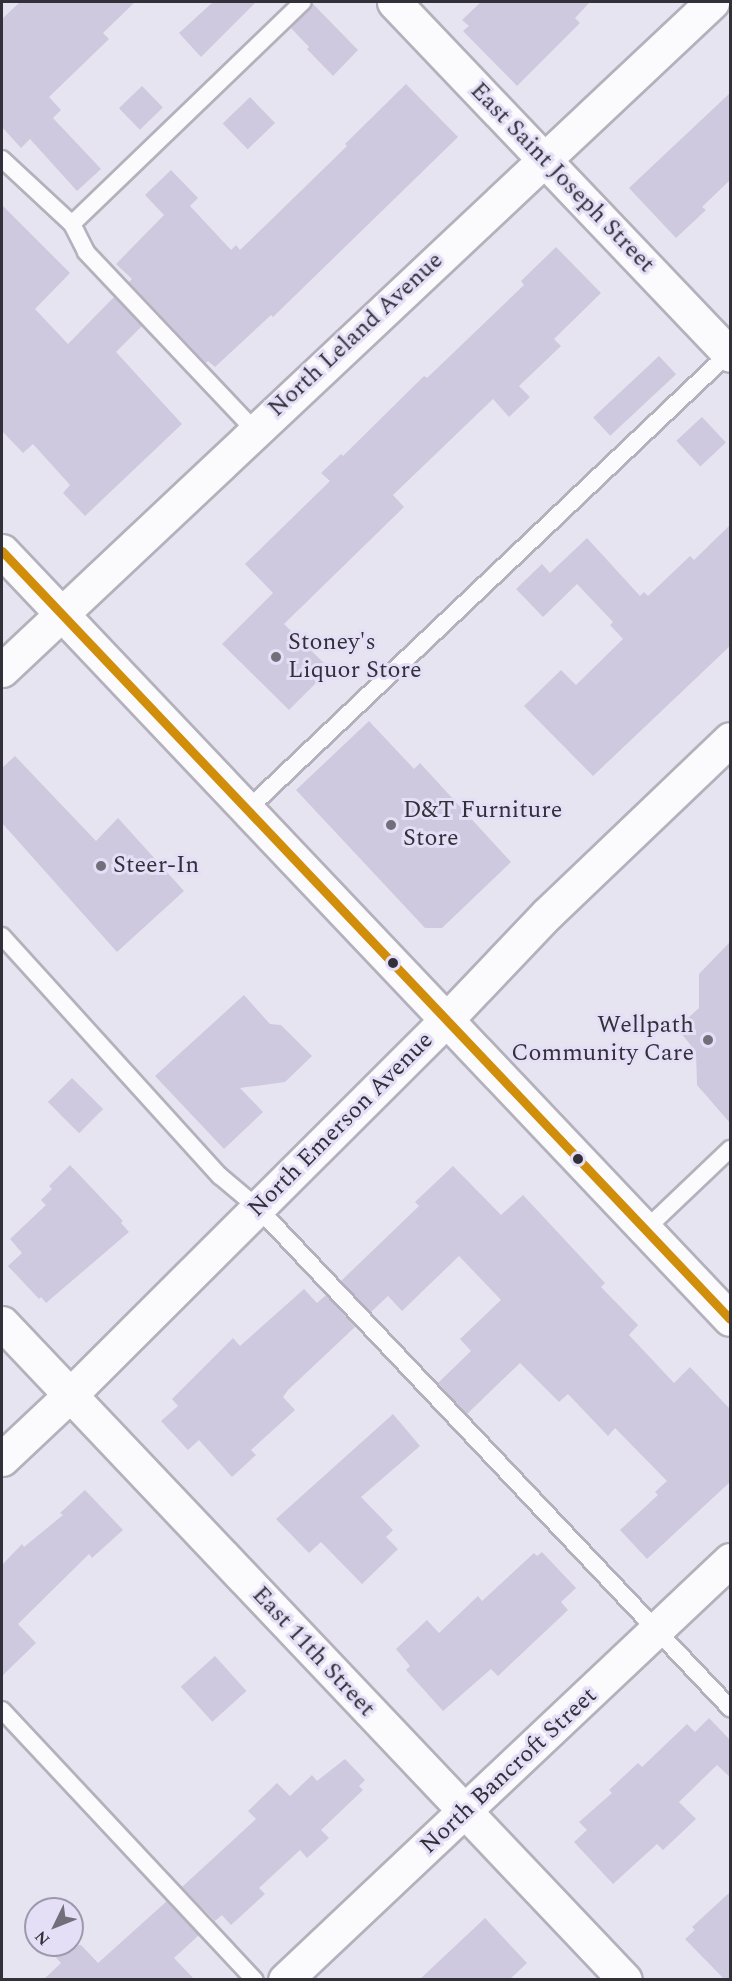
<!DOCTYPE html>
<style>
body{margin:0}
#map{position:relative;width:732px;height:1981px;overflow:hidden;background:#e7e4f1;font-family:Spectral,serif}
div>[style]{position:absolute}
.building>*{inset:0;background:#cec9de;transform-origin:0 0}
.roads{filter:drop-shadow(2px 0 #b4b1bc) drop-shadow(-2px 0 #b4b1bc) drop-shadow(0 2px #b4b1bc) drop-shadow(0 -2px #b4b1bc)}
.lane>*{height:16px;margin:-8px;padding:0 8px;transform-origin:8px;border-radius:8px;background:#fbfbfd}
.street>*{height:33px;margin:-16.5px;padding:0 16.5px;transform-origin:16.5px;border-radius:16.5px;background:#fbfbfd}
.secondary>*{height:33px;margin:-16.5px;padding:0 16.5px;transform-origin:16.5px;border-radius:16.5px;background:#fbfbfd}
.primary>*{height:33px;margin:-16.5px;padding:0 16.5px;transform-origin:16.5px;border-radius:16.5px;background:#fbfbfd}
.bus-1>*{height:9px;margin:-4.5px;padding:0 4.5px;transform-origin:4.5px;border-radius:4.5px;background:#d08e0b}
.dots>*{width:16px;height:16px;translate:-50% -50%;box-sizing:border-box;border:3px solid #e4dff6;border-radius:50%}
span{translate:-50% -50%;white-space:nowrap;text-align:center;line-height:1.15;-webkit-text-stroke:6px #e4dff6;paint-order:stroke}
.street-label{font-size:24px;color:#323039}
.poi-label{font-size:24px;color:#323039}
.left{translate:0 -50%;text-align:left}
.right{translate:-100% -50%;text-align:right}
.frame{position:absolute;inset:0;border:3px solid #323039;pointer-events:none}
.north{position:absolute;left:24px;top:1897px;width:60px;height:60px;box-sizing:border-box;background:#e4dff6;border:2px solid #9d99aa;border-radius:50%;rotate:227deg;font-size:16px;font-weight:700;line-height:24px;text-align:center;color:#323039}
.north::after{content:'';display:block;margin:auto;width:21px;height:27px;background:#716f79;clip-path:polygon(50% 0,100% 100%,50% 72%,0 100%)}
</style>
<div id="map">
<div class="building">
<div style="clip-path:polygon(20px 2px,135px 2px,103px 33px,109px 39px,49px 97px,61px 110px,53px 118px,101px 169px,77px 191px,30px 139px,21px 148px,2px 127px,2px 19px)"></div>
<div style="clip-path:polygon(213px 2px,256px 2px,201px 57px,179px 33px)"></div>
<div style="clip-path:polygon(481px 2px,590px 2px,575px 18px,580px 23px,517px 86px,463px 31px,469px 26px,462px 20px)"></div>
<div style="clip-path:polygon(313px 4px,358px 50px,333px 76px,307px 49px,309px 47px,291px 28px)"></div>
<div style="clip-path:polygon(406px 84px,458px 137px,273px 317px,271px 315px,215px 367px,208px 361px,206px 363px,129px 282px,132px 279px,116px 264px,164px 215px,145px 195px,171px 170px,198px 198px,190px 206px,231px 250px,236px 245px,240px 250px,347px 146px,345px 144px)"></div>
<div style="left:142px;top:86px;width:30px;height:32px;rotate:46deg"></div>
<div style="clip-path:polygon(730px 93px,730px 180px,702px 207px,706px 210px,676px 238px,629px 188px)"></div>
<div style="left:250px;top:97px;width:36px;height:38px;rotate:46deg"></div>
<div style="clip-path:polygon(2px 205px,70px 273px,35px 309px,68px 344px,114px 297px,142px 326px,116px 352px,182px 424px,85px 516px,63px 493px,70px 485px,33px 444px,23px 453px,2px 431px)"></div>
<div style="clip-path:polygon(556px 247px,601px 293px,554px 339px,561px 346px,519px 386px,530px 397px,509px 417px,493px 399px,393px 495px,404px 507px,284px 624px,330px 669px,289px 710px,222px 644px,273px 593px,245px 564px,330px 481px,321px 473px,341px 454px,343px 456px,424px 376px,427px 378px,524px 285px,521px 281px)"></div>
<div style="left:659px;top:356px;width:25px;height:90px;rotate:47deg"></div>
<div style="left:702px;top:417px;width:35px;height:35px;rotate:47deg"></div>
<div style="clip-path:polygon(730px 525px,730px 646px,593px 776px,524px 706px,561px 670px,576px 685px,623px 639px,610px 625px,613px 622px,577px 584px,543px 617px,516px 589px,542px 564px,550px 573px,587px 538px,640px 596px,644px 592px,648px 596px,690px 556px,694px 560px)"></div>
<div style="clip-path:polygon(369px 721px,414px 769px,420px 763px,511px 862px,442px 928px,425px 928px,296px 790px)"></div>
<div style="clip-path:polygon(15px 756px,96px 841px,118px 818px,184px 891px,117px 952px,2px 823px,2px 768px)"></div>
<div style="clip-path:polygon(730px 942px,730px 1123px,697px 1085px,696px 1052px,677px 1028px,699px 1008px,699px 974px)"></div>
<div style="clip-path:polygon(244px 995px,270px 1024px,281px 1025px,312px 1056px,285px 1082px,240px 1088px,263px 1112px,224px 1149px,155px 1076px)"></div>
<div style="left:72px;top:1078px;width:44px;height:34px;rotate:45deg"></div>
<div style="clip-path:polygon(70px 1165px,123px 1221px,121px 1223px,129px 1232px,46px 1303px,41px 1297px,39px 1299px,8px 1266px,22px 1253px,10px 1239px,46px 1205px,41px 1200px,52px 1189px,49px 1186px)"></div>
<div style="clip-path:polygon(453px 1166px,501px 1215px,523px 1195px,605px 1283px,601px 1287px,638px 1325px,629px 1335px,674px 1383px,690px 1367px,730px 1409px,730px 1482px,647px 1559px,620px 1530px,658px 1495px,655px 1492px,667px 1481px,615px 1428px,608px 1436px,568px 1394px,559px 1402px,520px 1363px,467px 1414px,438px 1383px,471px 1351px,460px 1339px,501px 1300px,459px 1256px,402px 1311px,388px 1296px,371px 1312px,341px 1281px,419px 1206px,415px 1202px)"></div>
<div style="clip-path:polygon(304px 1289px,317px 1303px,326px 1295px,355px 1327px,288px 1390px,283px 1397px,295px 1410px,251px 1450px,256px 1455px,232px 1477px,199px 1440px,188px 1450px,161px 1421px,178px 1406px,172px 1399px,233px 1338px,240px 1346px)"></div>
<div style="clip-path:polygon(393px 1414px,420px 1446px,361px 1497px,393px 1530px,386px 1537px,398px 1549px,362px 1584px,321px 1542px,309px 1553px,276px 1519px)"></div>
<div style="clip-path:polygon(85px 1490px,123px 1530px,92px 1558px,89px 1554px,18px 1624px,36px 1643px,2px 1676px,2px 1565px,22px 1544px,24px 1547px,63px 1515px,60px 1513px)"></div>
<div style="clip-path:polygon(542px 1552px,576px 1588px,561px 1602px,568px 1610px,498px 1676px,491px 1669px,443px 1711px,406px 1670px,410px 1666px,396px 1649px,427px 1620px,439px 1633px,478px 1596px,482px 1601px,534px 1553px,537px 1556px)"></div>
<div style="left:215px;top:1656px;width:47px;height:46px;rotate:48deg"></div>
<div style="clip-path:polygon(709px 1718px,730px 1740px,730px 1777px,717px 1765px,679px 1802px,696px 1819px,663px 1850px,657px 1844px,613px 1884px,574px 1842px,587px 1830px,579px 1822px,612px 1793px,609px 1790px,638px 1763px,642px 1767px,687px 1724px,695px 1732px)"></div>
<div style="clip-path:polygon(345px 1759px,365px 1780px,359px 1786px,363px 1790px,321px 1830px,329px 1838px,307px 1858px,300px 1850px,259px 1888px,265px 1894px,231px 1925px,222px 1915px,215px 1921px,182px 1887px,256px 1819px,248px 1811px,277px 1783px,290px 1796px,312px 1775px,317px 1781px)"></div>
<div style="clip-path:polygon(730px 1892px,730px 1980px,725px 1980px,685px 1939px,695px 1930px,692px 1927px)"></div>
<div style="clip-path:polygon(167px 1901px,199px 1935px,174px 1958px,195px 1980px,43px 1980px,61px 1963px,44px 1945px,81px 1945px,98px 1963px)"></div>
<div style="clip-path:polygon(485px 1918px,527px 1963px,509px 1980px,419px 1980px)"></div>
</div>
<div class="roads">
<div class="lane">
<div style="left:2px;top:159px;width:96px;rotate:42.9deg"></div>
<div style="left:72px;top:224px;width:31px;rotate:63deg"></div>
<div style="left:86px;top:252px;width:246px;rotate:46.6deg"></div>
<div style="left:72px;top:224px;width:320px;rotate:-43.9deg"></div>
<div style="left:248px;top:809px;width:664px;rotate:-43.47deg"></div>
<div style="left:2px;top:936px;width:324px;rotate:47.8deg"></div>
<div style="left:220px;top:1176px;width:50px;rotate:40.1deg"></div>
<div style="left:258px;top:1208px;width:688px;rotate:46.65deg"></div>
<div style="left:646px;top:1229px;width:116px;rotate:-43.6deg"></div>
<div style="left:2px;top:1710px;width:370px;rotate:46.9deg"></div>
</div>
<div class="street">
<div style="left:394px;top:2px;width:487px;rotate:46.4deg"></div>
<div style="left:2px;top:670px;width:975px;rotate:-43.25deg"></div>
<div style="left:2px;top:1323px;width:905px;rotate:46.52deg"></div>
<div style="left:285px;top:1980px;width:612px;rotate:-43.34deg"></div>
</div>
<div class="secondary">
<div style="left:2px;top:551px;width:1058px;rotate:46.53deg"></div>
</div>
<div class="primary">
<div style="left:2px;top:1459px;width:93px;rotate:-43.3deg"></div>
<div style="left:70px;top:1395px;width:532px;rotate:-44.92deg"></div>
<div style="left:447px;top:1019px;width:145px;rotate:-46.4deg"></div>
<div style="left:547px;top:914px;width:253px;rotate:-43.7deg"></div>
</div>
</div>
<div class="bus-1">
<div style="left:2px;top:551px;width:1058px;rotate:46.53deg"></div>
</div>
<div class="dots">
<div style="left:276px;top:657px;background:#716f79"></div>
<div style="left:391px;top:825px;background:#716f79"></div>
<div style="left:101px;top:866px;background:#716f79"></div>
<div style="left:393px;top:963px;background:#323039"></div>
<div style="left:708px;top:1040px;background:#716f79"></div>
<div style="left:578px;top:1159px;background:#323039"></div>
</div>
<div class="street-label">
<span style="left:562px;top:178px;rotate:46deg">East Saint Joseph Street</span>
<span style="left:356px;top:335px;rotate:-43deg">North Leland Avenue</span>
<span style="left:341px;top:1125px;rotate:-45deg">North Emerson Avenue</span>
<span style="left:313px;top:1652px;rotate:47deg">East 11th Street</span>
<span style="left:509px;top:1771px;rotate:-43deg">North Bancroft Street</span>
</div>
<div class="poi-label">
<span class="left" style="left:288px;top:657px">Stoney's<br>Liquor Store</span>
<span class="left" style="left:403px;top:825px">D&amp;T Furniture<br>Store</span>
<span class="left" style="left:113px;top:866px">Steer-In</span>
<span class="right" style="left:694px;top:1040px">Wellpath<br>Community Care</span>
</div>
<div class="frame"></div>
<div class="north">N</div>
</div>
